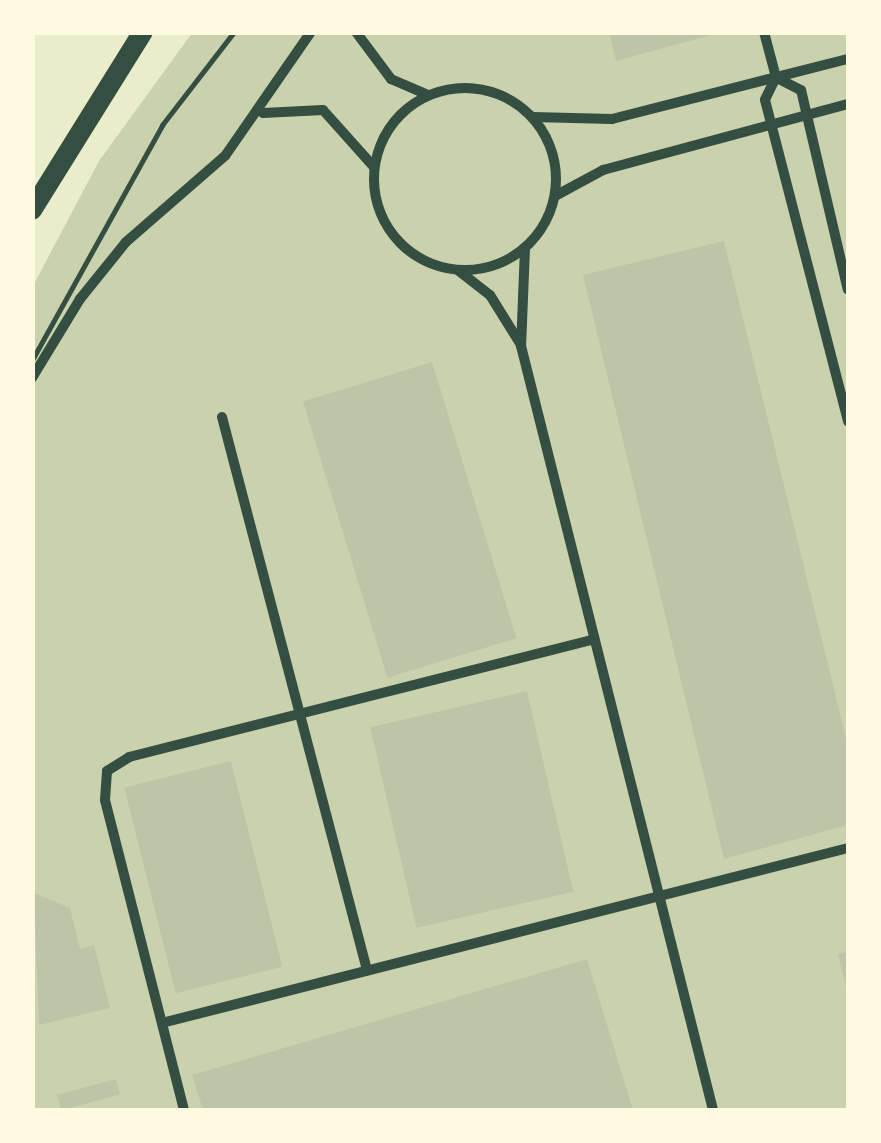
<!DOCTYPE html>
<style>
body{margin:0}
#map{position:relative;width:881px;height:1143px;overflow:hidden;background:#e9edc9;font-family:"Public Sans",sans-serif}
div>[style]{position:absolute}
.green>*{inset:0;background:#cad2ad}
.building>*{inset:0;background:#bcc5a7;transform-origin:0 0}
.service>*{height:5px;margin:-2.5px;padding:0 2.5px;transform-origin:2.5px;border-radius:2.5px;background:#344e41}
.minor>*{height:10px;margin:-5px;padding:0 5px;transform-origin:5px;border-radius:5px;background:#344e41}
.minor>.ring{margin:-5px;padding:0;box-sizing:content-box;background:none;border:10px solid #344e41;border-radius:50%}
.motorway>*{height:20px;margin:-10px;padding:0 10px;transform-origin:10px;border-radius:10px;background:#344e41}
span{translate:-50% -50%;white-space:nowrap;text-align:center;line-height:1.15;-webkit-text-stroke:8px #fefae0;paint-order:stroke}
.frame{position:absolute;inset:0;border:35px solid #fefae0;pointer-events:none}
</style>
<div id="map">
<div class="green">
<div style="clip-path:polygon(192px 33px,848px 33px,848px 1110px,33px 1110px,33px 286px,99px 161px)"></div>
</div>
<div class="building">
<div style="clip-path:polygon(609px 32px,715px 32px,715px 34px,616px 61px)"></div>
<div style="clip-path:polygon(724px 241px,848px 746px,848px 825px,724px 859px,583px 275px)"></div>
<div style="left:432px;top:362px;width:289px;height:135px;rotate:73deg"></div>
<div style="left:527px;top:691px;width:206px;height:161px;rotate:77deg"></div>
<div style="left:231px;top:761px;width:212px;height:110px;rotate:76deg"></div>
<div style="clip-path:polygon(34px 893px,70px 908px,80px 949px,94px 945px,110px 1008px,39px 1025px)"></div>
<div style="clip-path:polygon(848px 952px,848px 991px,847px 991px,838px 954px)"></div>
<div style="clip-path:polygon(587px 959px,633px 1110px,203px 1110px,192px 1075px)"></div>
<div style="left:116px;top:1079px;width:16px;height:61px;rotate:75deg"></div>
</div>
<div class="service">
<div style="left:32px;top:360px;width:269px;rotate:-61deg"></div>
<div style="left:162px;top:125px;width:118px;rotate:-52.3deg"></div>
</div>
<div class="minor">
<div style="left:356px;top:32px;width:59px;rotate:53.3deg"></div>
<div style="left:391px;top:79px;width:40px;rotate:23.4deg"></div>
<div style="left:764px;top:32px;width:47px;rotate:75.1deg"></div>
<div style="left:776px;top:77px;width:25px;rotate:116deg"></div>
<div style="left:765px;top:100px;width:332px;rotate:75.5deg"></div>
<div style="left:777px;top:78px;width:27px;rotate:27deg"></div>
<div style="left:801px;top:90px;width:205px;rotate:76.8deg"></div>
<div class="ring" style="left:374px;top:88px;width:172px;height:172px"></div>
<div style="left:263px;top:113px;width:60px;rotate:-2.9deg"></div>
<div style="left:323px;top:110px;width:76px;rotate:48.2deg"></div>
<div style="left:533px;top:117px;width:79px;rotate:1.5deg"></div>
<div style="left:612px;top:119px;width:244px;rotate:-14.3deg"></div>
<div style="left:555px;top:196px;width:55px;rotate:-28.4deg"></div>
<div style="left:603px;top:170px;width:254px;rotate:-15.1deg"></div>
<div style="left:525px;top:248px;width:98px;rotate:92.3deg"></div>
<div style="left:521px;top:346px;width:788px;rotate:75.89deg"></div>
<div style="left:459px;top:271px;width:39px;rotate:38deg"></div>
<div style="left:490px;top:295px;width:59px;rotate:58.2deg"></div>
<div style="left:32px;top:378px;width:92px;rotate:-58.7deg"></div>
<div style="left:80px;top:299px;width:73px;rotate:-51.1deg"></div>
<div style="left:126px;top:242px;width:131px;rotate:-41deg"></div>
<div style="left:225px;top:156px;width:151px;rotate:-55.3deg"></div>
<div style="left:222px;top:417px;width:572px;rotate:75.31deg"></div>
<div style="left:162px;top:1023px;width:708px;rotate:-14.31deg"></div>
<div style="left:184px;top:1110px;width:320px;rotate:-104.3deg"></div>
<div style="left:105px;top:800px;width:29px;rotate:-86deg"></div>
<div style="left:107px;top:771px;width:26px;rotate:-32deg"></div>
<div style="left:129px;top:757px;width:479px;rotate:-14.2deg"></div>
</div>
<div class="motorway">
<div style="left:32px;top:210px;width:210px;rotate:-58.1deg"></div>
</div>
<div class="frame"></div>
</div>
